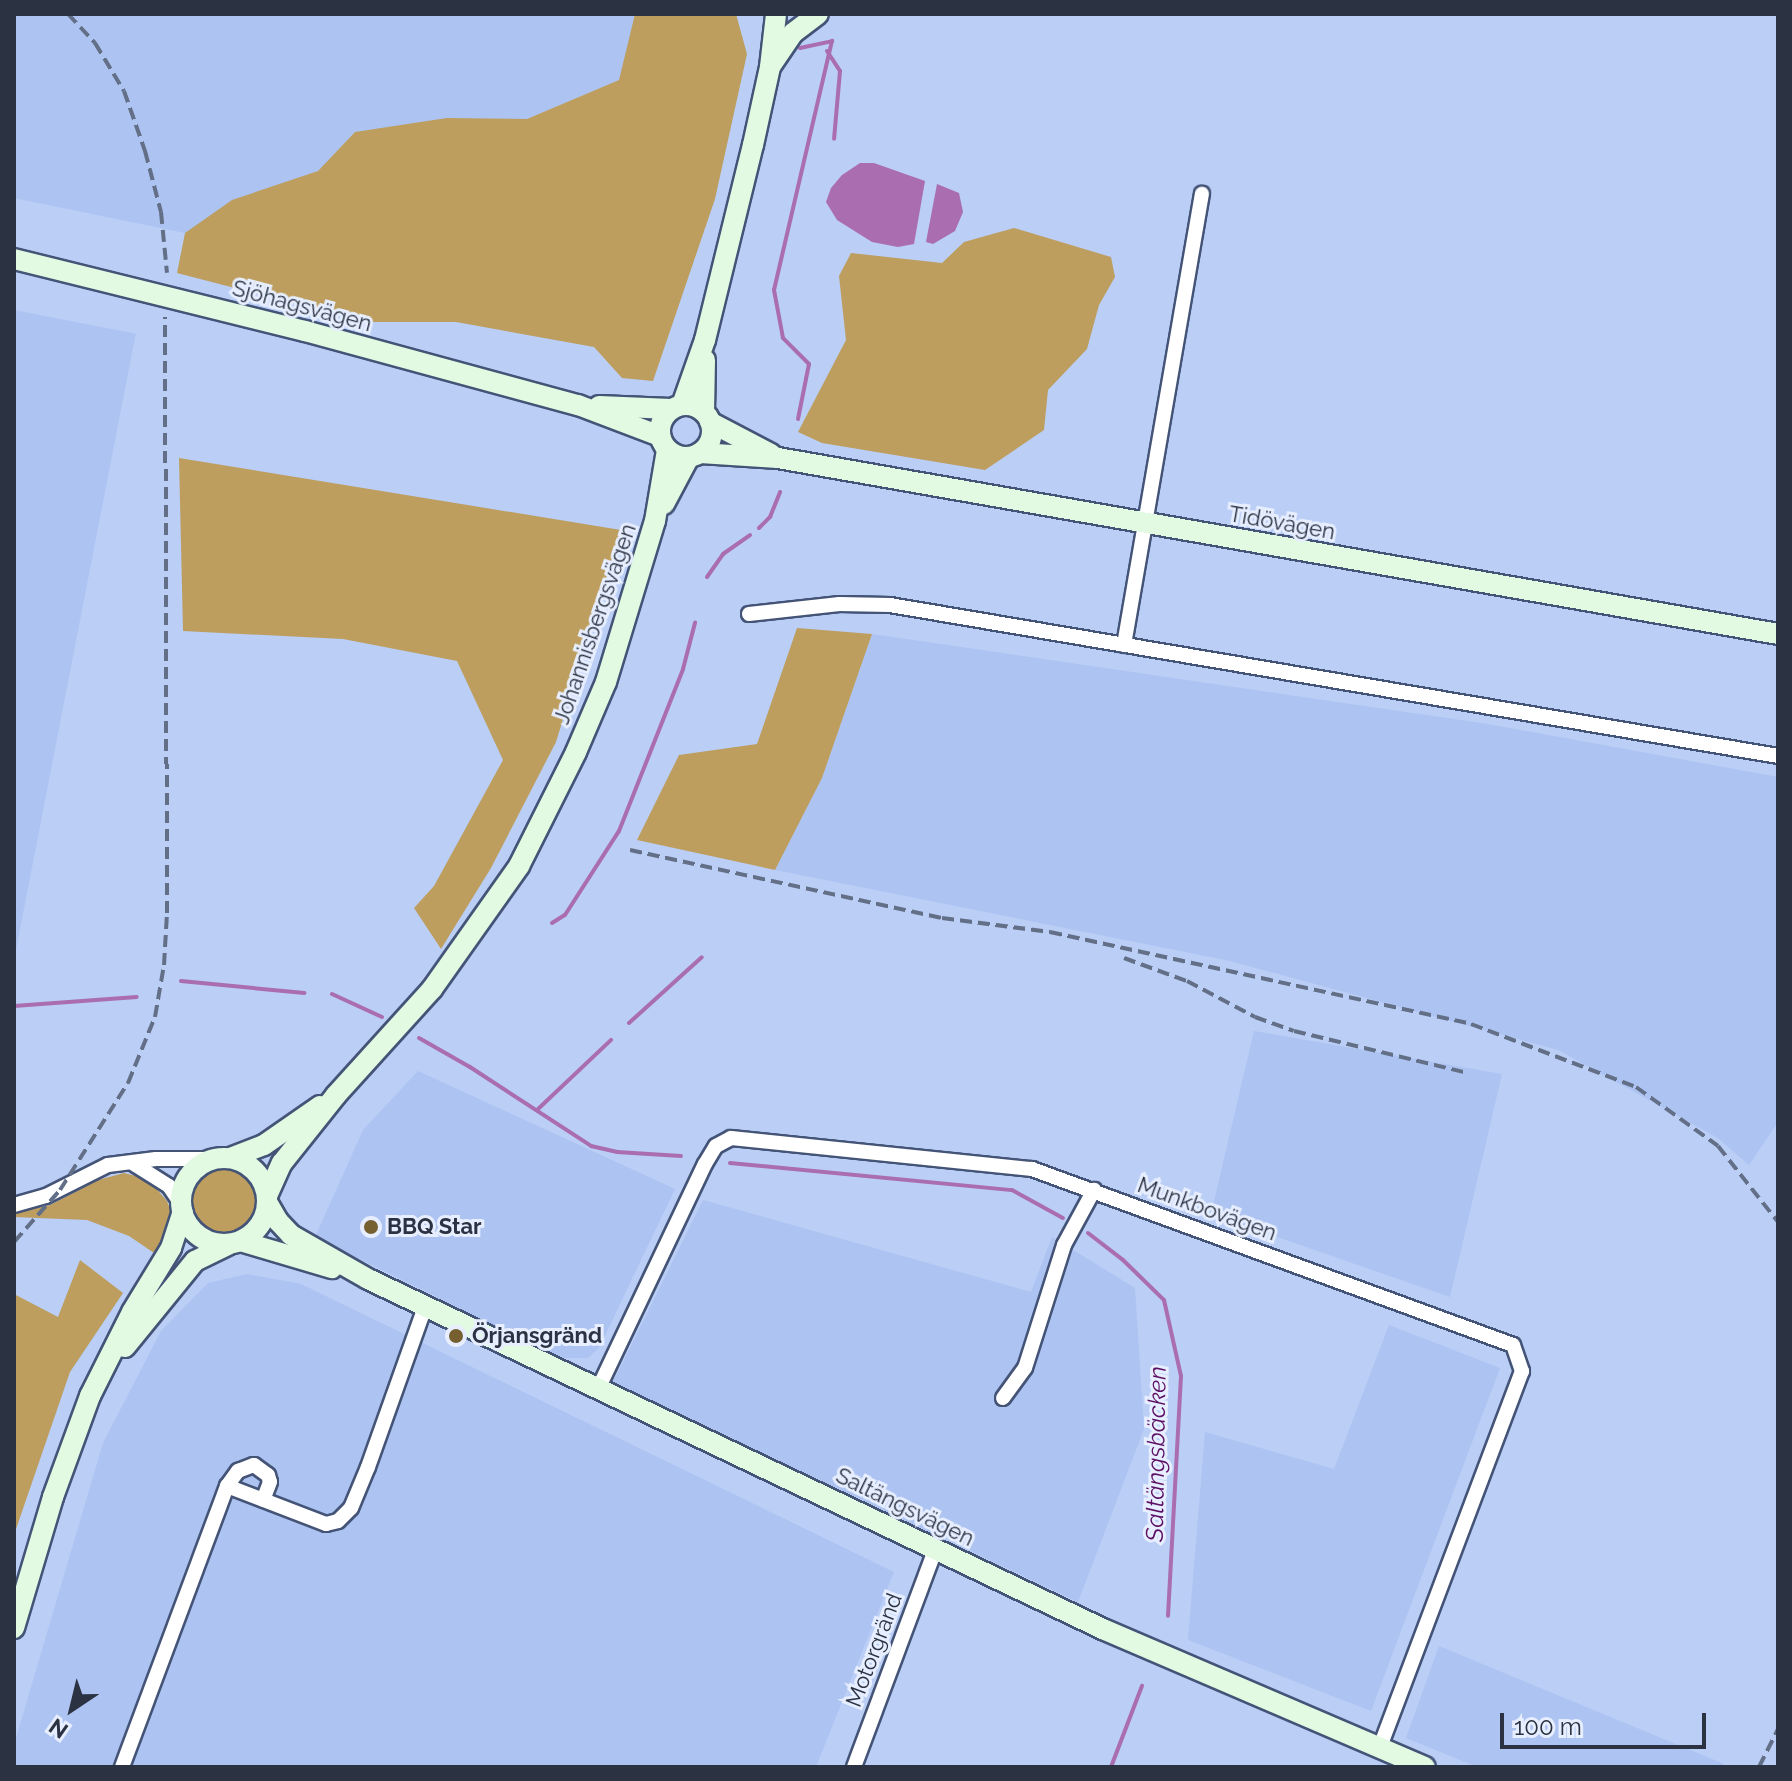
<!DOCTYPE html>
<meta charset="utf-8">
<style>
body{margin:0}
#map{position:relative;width:1792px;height:1781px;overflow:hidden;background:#bacef6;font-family:Raleway,sans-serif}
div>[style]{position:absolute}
.built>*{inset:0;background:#adc3f1;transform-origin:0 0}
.green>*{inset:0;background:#bd9e5e}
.round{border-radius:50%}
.water>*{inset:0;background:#aa6daf}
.stream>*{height:4px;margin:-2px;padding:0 2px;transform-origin:2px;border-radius:2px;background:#aa6daf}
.roads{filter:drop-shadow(2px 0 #445477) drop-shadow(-2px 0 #445477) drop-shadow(0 2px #445477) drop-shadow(0 -2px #445477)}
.street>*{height:14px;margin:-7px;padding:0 7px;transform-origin:7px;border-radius:7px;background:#fff}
.secondary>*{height:20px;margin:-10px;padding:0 10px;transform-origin:10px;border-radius:10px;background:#e1fae1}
.secondary>.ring{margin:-10px;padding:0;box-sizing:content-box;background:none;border:20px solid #e1fae1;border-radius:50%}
.rail>*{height:4px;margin-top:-2px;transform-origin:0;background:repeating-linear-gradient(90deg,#626f87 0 12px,transparent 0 18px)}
.dots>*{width:22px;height:22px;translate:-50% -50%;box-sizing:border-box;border:4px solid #e6eeff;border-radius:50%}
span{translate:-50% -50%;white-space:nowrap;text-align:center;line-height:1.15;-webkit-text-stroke:6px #e6eeff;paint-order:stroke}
.street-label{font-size:22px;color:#2b3342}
.poi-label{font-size:22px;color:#2b3342;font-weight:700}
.left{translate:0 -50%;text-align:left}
.water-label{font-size:24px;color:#5c0e63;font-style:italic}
.frame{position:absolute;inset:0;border:16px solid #2b3342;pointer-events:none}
.north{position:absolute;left:32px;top:1669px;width:80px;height:80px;-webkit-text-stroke:6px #e6eeff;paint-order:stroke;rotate:215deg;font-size:22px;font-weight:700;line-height:32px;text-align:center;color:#2b3342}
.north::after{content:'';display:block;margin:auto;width:28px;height:36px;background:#2b3342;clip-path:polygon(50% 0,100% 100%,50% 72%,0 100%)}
.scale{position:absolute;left:1500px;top:1713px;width:206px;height:36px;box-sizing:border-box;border:4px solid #2b3342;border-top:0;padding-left:10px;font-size:24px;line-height:28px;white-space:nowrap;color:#2b3342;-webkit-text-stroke:6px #e6eeff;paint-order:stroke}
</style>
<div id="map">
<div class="built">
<div style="clip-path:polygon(14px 14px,635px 14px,636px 18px,619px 80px,527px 119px,355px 132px,318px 171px,185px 233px,14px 198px)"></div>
<div style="left:14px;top:310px;width:124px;height:668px;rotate:11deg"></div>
<div style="clip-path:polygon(872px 634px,1488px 724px,1778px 777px,1778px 1122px,1749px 1165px,1718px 1138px,1558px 1050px,1230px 961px,775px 870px,822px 778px)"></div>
<div style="clip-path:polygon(1254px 1031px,1502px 1074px,1450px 1297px,1211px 1214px)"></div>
<div style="clip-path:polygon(418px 1071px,675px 1189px,599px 1348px,588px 1358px,561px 1358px,315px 1237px,363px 1130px)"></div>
<div style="clip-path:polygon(703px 1200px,1031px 1292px,1052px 1237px,1135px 1288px,1144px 1429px,1078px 1602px,613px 1382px)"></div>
<div style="clip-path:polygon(247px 1274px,301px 1284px,894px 1572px,816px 1767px,14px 1767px,14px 1745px,103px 1443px,161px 1331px,208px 1283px)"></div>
<div style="clip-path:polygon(1389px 1325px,1500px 1368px,1371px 1711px,1188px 1640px,1205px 1432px,1334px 1469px)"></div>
<div style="clip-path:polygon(1439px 1646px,1724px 1764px,1722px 1767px,1477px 1767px,1406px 1738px)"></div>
</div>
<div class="green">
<div style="clip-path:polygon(635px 14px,736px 14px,747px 54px,715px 199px,653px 381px,622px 378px,594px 347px,456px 322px,365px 322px,177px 273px,185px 233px,232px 200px,318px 171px,355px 132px,447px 118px,527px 119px,619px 80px)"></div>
<div style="clip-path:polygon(1014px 228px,1111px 257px,1115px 277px,1099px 305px,1087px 349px,1048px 390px,1044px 430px,985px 470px,822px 443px,798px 432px,846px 340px,839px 276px,851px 253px,942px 263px,964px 242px)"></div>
<div style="clip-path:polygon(179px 458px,621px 530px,556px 742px,491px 868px,441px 949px,414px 908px,434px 886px,503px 760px,457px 661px,343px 639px,183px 631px)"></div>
<div style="clip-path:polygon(797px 628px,872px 634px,822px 778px,775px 870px,637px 840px,679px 755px,757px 744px)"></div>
<div class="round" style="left:191px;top:1166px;width:66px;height:66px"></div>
<div style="clip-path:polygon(124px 1173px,148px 1179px,167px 1201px,172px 1214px,170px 1230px,157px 1255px,129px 1236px,87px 1220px,14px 1217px,14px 1213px,50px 1205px,98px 1180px)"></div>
<div style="clip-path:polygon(80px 1260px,123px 1293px,70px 1372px,14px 1535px,14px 1294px,58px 1317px)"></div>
</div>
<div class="water">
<div style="clip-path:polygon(860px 163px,874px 163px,925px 181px,914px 244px,898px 247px,872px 242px,837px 220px,826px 202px,831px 188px,842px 175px)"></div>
<div style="clip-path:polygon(937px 184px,959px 193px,963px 212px,955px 231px,933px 244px,926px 242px)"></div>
</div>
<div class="stream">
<div style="left:800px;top:48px;width:33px;rotate:-12deg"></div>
<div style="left:827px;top:51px;width:24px;rotate:57deg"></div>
<div style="left:840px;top:71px;width:68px;rotate:95deg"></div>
<div style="left:798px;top:419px;width:56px;rotate:-78.7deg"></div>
<div style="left:809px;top:364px;width:37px;rotate:-135deg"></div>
<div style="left:783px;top:338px;width:49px;rotate:-100.6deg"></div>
<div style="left:774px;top:290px;width:256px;rotate:-76.9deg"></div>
<div style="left:759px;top:528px;width:16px;rotate:-45deg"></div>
<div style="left:770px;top:517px;width:27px;rotate:-68deg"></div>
<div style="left:707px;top:577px;width:28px;rotate:-55deg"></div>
<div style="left:723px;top:554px;width:33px;rotate:-35deg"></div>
<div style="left:552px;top:923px;width:15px;rotate:-32deg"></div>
<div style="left:565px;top:915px;width:100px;rotate:-57.3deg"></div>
<div style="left:619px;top:831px;width:174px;rotate:-68.4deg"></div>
<div style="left:683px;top:669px;width:48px;rotate:-75.4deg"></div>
<div style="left:181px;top:981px;width:124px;rotate:5.6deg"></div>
<div style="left:332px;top:994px;width:55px;rotate:24.7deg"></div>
<div style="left:14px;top:1006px;width:123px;rotate:-4.2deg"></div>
<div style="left:629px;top:1023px;width:98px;rotate:-42.1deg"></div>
<div style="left:419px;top:1038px;width:59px;rotate:29.6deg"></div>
<div style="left:470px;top:1067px;width:145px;rotate:33.1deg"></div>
<div style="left:591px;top:1146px;width:27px;rotate:13deg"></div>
<div style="left:617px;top:1152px;width:64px;rotate:3.6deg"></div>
<div style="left:537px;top:1110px;width:102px;rotate:-43.4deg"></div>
<div style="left:730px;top:1163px;width:283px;rotate:5.5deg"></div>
<div style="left:1012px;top:1190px;width:58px;rotate:28.8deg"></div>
<div style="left:1088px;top:1233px;width:44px;rotate:37.6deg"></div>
<div style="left:1123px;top:1260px;width:57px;rotate:44.3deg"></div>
<div style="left:1164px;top:1300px;width:78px;rotate:77.4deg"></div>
<div style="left:1181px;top:1376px;width:240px;rotate:93.1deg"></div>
<div style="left:1111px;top:1767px;width:87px;rotate:-69.1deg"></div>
</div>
<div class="roads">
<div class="street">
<div style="left:749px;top:614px;width:91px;rotate:-6.3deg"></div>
<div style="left:839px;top:604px;width:51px;rotate:1.1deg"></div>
<div style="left:890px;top:605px;width:901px;rotate:9.65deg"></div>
<div style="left:1124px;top:645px;width:458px;rotate:-80.2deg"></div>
<div style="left:134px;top:1164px;width:41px;rotate:32.2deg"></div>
<div style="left:169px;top:1186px;width:23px;rotate:56deg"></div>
<div style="left:14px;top:1205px;width:33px;rotate:-16deg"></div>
<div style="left:46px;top:1196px;width:69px;rotate:-26.6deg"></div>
<div style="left:108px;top:1165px;width:48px;rotate:-7.1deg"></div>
<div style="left:156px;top:1159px;width:63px"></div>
<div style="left:599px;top:1387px;width:247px;rotate:-64.6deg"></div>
<div style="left:705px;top:1164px;width:21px;rotate:-59deg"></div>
<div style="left:716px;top:1146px;width:17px;rotate:-28deg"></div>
<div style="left:731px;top:1138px;width:303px;rotate:5.9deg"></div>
<div style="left:1032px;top:1169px;width:512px;rotate:20.1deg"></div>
<div style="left:1513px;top:1345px;width:28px;rotate:71deg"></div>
<div style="left:1522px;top:1371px;width:404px;rotate:110.7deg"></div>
<div style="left:1003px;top:1398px;width:37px;rotate:-54deg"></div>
<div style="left:1025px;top:1368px;width:129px;rotate:-72.4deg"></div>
<div style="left:1064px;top:1245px;width:63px;rotate:-61.4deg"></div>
<div style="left:227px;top:1486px;width:19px;rotate:-54deg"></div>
<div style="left:238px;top:1471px;width:17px;rotate:-21deg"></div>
<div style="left:254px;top:1465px;width:17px;rotate:36deg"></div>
<div style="left:268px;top:1475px;width:7px;rotate:74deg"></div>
<div style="left:270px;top:1482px;width:19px;rotate:111deg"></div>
<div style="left:122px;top:1767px;width:300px;rotate:-69.5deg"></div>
<div style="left:227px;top:1486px;width:106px;rotate:21deg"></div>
<div style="left:326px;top:1524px;width:12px;rotate:-14deg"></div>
<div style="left:338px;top:1521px;width:18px;rotate:-45deg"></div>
<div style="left:351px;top:1508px;width:44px;rotate:-67.5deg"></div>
<div style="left:368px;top:1467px;width:173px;rotate:-70.4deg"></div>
<div style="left:854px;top:1767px;width:234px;rotate:-69.5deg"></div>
</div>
<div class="secondary">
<div style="left:772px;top:64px;width:37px;rotate:-56deg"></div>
<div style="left:793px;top:33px;width:31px;rotate:-37deg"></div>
<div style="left:14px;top:259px;width:300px;rotate:13.9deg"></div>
<div style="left:305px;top:331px;width:283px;rotate:15.2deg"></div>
<div style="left:578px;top:405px;width:88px;rotate:20.7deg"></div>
<div style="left:682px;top:405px;width:69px;rotate:-70.5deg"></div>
<div style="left:705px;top:340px;width:201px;rotate:-76.2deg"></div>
<div style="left:753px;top:145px;width:80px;rotate:-77.7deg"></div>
<div style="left:770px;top:67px;width:53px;rotate:-83.5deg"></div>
<div class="ring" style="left:660px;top:405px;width:32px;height:32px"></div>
<div style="left:599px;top:406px;width:72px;rotate:2.4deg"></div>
<div style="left:704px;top:412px;width:52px;rotate:-88.9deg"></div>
<div style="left:710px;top:422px;width:69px;rotate:27.7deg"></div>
<div style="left:700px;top:453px;width:78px;rotate:3.7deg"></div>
<div style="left:778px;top:458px;width:1015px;rotate:9.98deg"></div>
<div style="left:664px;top:504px;width:53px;rotate:-62deg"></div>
<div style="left:230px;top:1158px;width:36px;rotate:-21deg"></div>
<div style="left:264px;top:1145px;width:68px;rotate:-34.9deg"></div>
<div class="ring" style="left:181px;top:1158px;width:66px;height:66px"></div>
<div style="left:267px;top:1196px;width:36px;rotate:-66deg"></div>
<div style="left:282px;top:1163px;width:87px;rotate:-51.5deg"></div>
<div style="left:336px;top:1095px;width:143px;rotate:-47.8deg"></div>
<div style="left:432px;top:989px;width:151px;rotate:-54.7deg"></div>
<div style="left:519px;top:866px;width:127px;rotate:-63.4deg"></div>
<div style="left:576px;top:752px;width:76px;rotate:-66.8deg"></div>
<div style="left:606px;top:682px;width:168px;rotate:-73.1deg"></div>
<div style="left:655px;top:521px;width:72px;rotate:-80.4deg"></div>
<div style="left:267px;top:1202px;width:22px;rotate:60deg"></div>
<div style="left:278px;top:1221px;width:19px;rotate:47deg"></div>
<div style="left:291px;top:1235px;width:89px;rotate:29.7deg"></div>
<div style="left:368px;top:1279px;width:816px;rotate:25.47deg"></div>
<div style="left:1105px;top:1630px;width:348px;rotate:23.2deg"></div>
<div style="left:240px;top:1241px;width:96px;rotate:16.4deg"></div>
<div style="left:125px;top:1347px;width:111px;rotate:-50.9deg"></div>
<div style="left:195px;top:1261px;width:37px;rotate:-26deg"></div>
<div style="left:14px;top:1628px;width:137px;rotate:-73.4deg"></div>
<div style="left:53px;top:1497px;width:108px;rotate:-69.9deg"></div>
<div style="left:90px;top:1396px;width:94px;rotate:-63.4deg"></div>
<div style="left:132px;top:1312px;width:75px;rotate:-58.6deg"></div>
<div style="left:171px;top:1248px;width:38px;rotate:-72deg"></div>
</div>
</div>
<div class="rail">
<div style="left:68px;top:14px;width:40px;rotate:47deg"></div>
<div style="left:95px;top:43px;width:56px;rotate:58.9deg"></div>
<div style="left:124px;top:91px;width:64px;rotate:70.7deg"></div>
<div style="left:145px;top:151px;width:63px;rotate:75.3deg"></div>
<div style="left:161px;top:212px;width:61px;rotate:84.4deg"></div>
<div style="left:630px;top:850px;width:319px;rotate:12.3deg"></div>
<div style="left:942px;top:918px;width:109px;rotate:7.4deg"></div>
<div style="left:1050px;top:932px;width:431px;rotate:12.3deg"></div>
<div style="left:1471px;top:1024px;width:177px;rotate:20.9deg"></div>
<div style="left:1636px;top:1087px;width:101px;rotate:35.7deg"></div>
<div style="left:1718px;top:1146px;width:97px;rotate:51.7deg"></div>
<div style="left:1124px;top:958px;width:67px;rotate:20.1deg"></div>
<div style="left:1187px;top:981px;width:77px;rotate:27.9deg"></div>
<div style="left:1255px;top:1017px;width:41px;rotate:19.7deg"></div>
<div style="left:1294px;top:1031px;width:175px;rotate:13.6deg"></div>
<div style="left:14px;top:1242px;width:69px;rotate:-48.5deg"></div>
<div style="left:60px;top:1190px;width:127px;rotate:-57.6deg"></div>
<div style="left:128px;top:1083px;width:71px;rotate:-67.8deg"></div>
<div style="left:155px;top:1017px;width:53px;rotate:-80.2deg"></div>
<div style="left:164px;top:965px;width:52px;rotate:-86.7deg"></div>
<div style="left:167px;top:913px;width:596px;rotate:-90.19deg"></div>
<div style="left:1759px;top:1767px;width:42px;rotate:-63.4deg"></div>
</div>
<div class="dots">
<div style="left:371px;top:1227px;background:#776030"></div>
<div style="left:456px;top:1336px;background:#776030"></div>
</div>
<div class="street-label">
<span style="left:302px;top:306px;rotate:15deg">Sjöhagsvägen</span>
<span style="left:1282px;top:523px;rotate:10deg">Tidövägen</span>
<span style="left:595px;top:624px;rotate:-71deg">Johannisbergsvägen</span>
<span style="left:1207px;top:1209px;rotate:20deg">Munkbovägen</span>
<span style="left:905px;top:1507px;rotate:26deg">Saltängsvägen</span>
<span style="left:874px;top:1650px;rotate:-69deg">Motorgränd</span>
</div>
<div class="poi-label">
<span class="left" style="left:387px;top:1227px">BBQ Star</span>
<span class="left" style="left:472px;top:1336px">Örjansgränd</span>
</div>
<div class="water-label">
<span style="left:1156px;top:1454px;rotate:-89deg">Saltängsbäcken</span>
</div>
<div class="frame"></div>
<div class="north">N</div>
<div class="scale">100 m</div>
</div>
